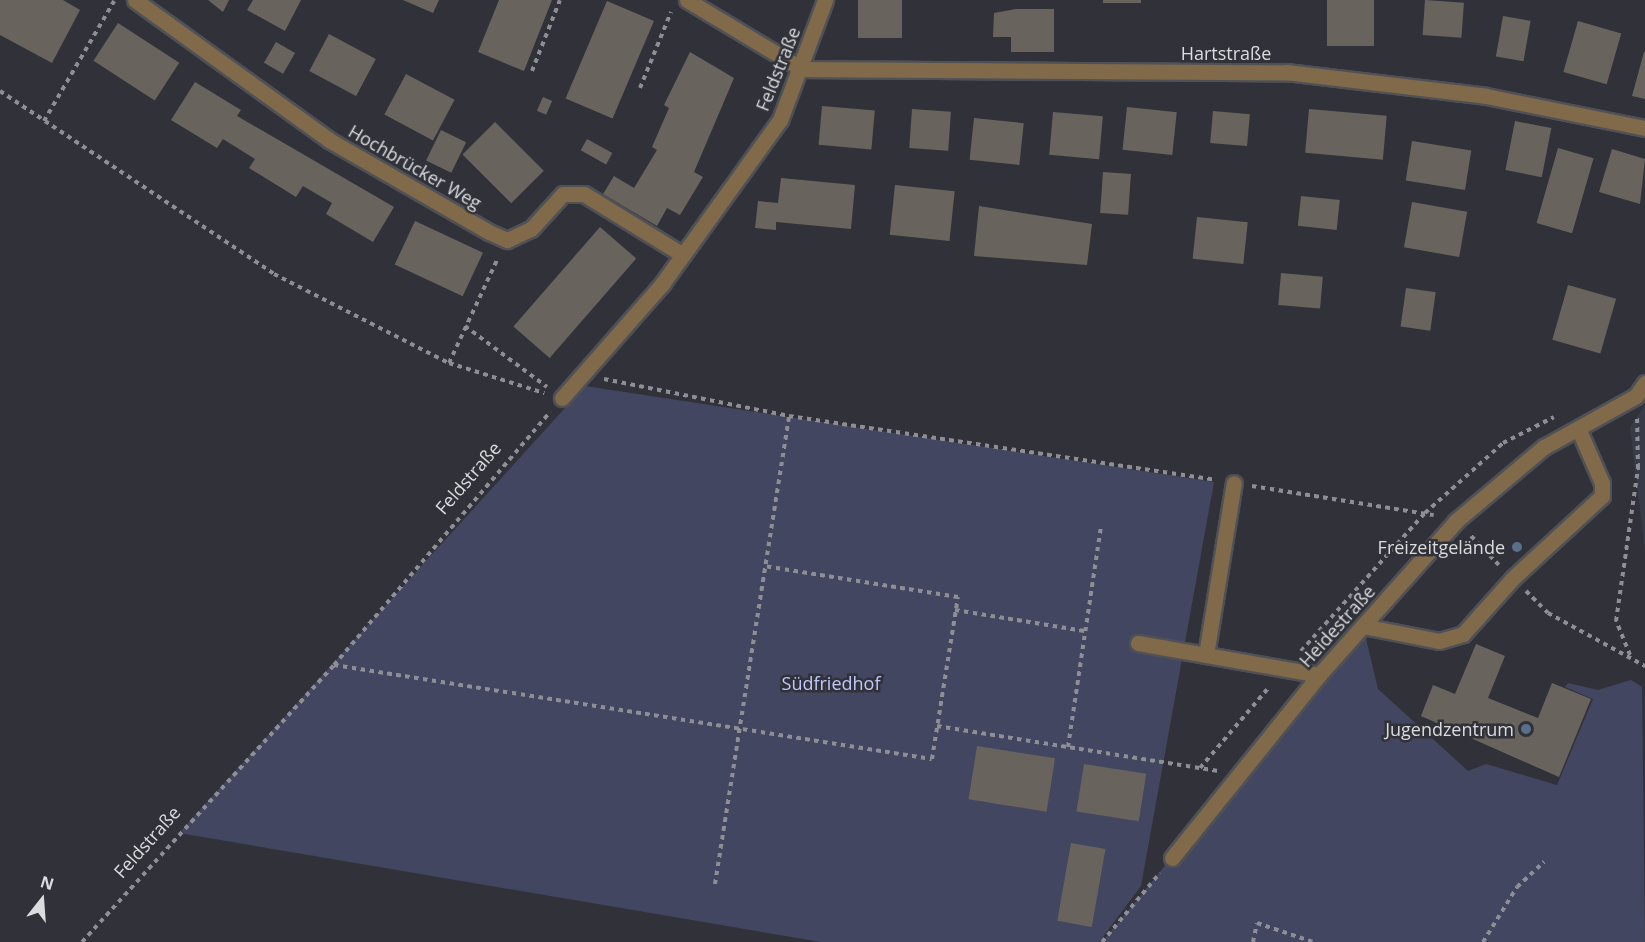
<!DOCTYPE html>
<meta charset="utf-8">
<style>
body{margin:0}
#map{position:relative;width:1645px;height:942px;overflow:hidden;background:#313239;font-family:"Open Sans",sans-serif}
div>[style]{position:absolute}
.built>*{inset:0;background:#393b48}
.green>*{inset:0;background:#434660}
.building>*{inset:0;background:#68645d;transform-origin:0 0}
.path>*{height:4px;margin-top:-2px;transform-origin:0;background:repeating-linear-gradient(90deg,#8e8f95 0 4.5px,transparent 0 9px)}
.roads{filter:drop-shadow(2px 0 #505157) drop-shadow(-2px 0 #505157) drop-shadow(0 2px #505157) drop-shadow(0 -2px #505157)}
.minor>*{height:15px;margin:-7.5px;padding:0 7.5px;transform-origin:7.5px;border-radius:7.5px;background:#816a4a}
.dots>*{width:16px;height:16px;translate:-50% -50%;box-sizing:border-box;border:3px solid #313239;border-radius:50%}
span{translate:-50% -50%;white-space:nowrap;text-align:center;line-height:1.15;-webkit-text-stroke:5px #313239;paint-order:stroke}
.street-label{font-size:18px;color:#dbdce0}
.poi-label{font-size:18px;color:#dbdce0}
.right{translate:-100% -50%;text-align:right}
.park-label{font-size:18px;color:#c0c7fb}
.north{position:absolute;left:12px;top:870px;width:60px;height:60px;-webkit-text-stroke:4px #313239;paint-order:stroke;rotate:17deg;font-size:16px;font-weight:700;line-height:24px;text-align:center;color:#dbdce0}
.north::after{content:'';display:block;margin:auto;width:21px;height:27px;background:#dbdce0;clip-path:polygon(50% 0,100% 100%,50% 72%,0 100%)}
</style>
<div id="map">
<div class="built">
<div style="clip-path:polygon(1645px 405px,1645px 552px,1630px 427px)"></div>
</div>
<div class="green">
<div style="clip-path:polygon(585px 386px,1214px 482px,1141px 886px,1099px 942px,821px 942px,179px 833px)"></div>
<div style="clip-path:polygon(1363px 626px,1378px 689px,1468px 771px,1486px 764px,1557px 785px,1593px 699px,1565px 687px,1568px 683px,1598px 690px,1631px 680px,1642px 687px,1645px 942px,1102px 942px)"></div>
</div>
<div class="building">
<div style="clip-path:polygon(0 0,63px 0,80px 10px,52px 63px,0 35px)"></div>
<div style="clip-path:polygon(208px 0,229px 0,223px 12px)"></div>
<div style="clip-path:polygon(253px 0,301px 0,285px 31px,247px 10px)"></div>
<div style="clip-path:polygon(403px 0,439px 0,433px 13px)"></div>
<div style="clip-path:polygon(499px 0,552px 0,524px 71px,478px 52px)"></div>
<div style="left:858px;top:0;width:44px;height:38px"></div>
<div style="left:1103px;top:0;width:38px;height:3px"></div>
<div style="left:1327px;top:0;width:47px;height:46px"></div>
<div style="left:1425px;top:0;width:39px;height:35px;rotate:4deg"></div>
<div style="left:607px;top:1px;width:51px;height:106px;rotate:23deg"></div>
<div style="clip-path:polygon(1016px 9px,1054px 9px,1054px 52px,1011px 52px,1011px 37px,993px 37px,994px 13px)"></div>
<div style="left:1503px;top:16px;width:28px;height:41px;rotate:10deg"></div>
<div style="left:1578px;top:21px;width:45px;height:53px;rotate:16deg"></div>
<div style="left:118px;top:23px;width:73px;height:45px;rotate:33deg"></div>
<div style="left:329px;top:34px;width:53px;height:42px;rotate:28deg"></div>
<div style="left:276px;top:42px;width:22px;height:24px;rotate:30deg"></div>
<div style="clip-path:polygon(690px 52px,734px 78px,694px 172px,703px 177px,680px 215px,667px 208px,657px 226px,603px 194px,614px 176px,634px 188px,657px 150px,652px 147px,669px 108px,664px 105px)"></div>
<div style="clip-path:polygon(1644px 52px,1645px 52px,1645px 99px,1632px 96px)"></div>
<div style="left:406px;top:74px;width:55px;height:46px;rotate:28deg"></div>
<div style="clip-path:polygon(195px 82px,241px 110px,237px 116px,394px 207px,373px 242px,326px 214px,332px 203px,303px 186px,296px 197px,249px 168px,255px 159px,223px 139px,217px 148px,171px 120px)"></div>
<div style="left:543px;top:97px;width:10px;height:15px;rotate:24deg"></div>
<div style="left:822px;top:106px;width:53px;height:39px;rotate:5deg"></div>
<div style="left:1127px;top:107px;width:50px;height:43px;rotate:6deg"></div>
<div style="left:912px;top:109px;width:39px;height:39px;rotate:4deg"></div>
<div style="left:1309px;top:109px;width:78px;height:44px;rotate:5deg"></div>
<div style="left:1213px;top:111px;width:37px;height:32px;rotate:5deg"></div>
<div style="left:1053px;top:112px;width:50px;height:43px;rotate:5deg"></div>
<div style="left:974px;top:118px;width:50px;height:42px;rotate:6deg"></div>
<div style="left:1515px;top:121px;width:37px;height:50px;rotate:11deg"></div>
<div style="left:495px;top:122px;width:69px;height:46px;rotate:45deg"></div>
<div style="left:441px;top:130px;width:28px;height:34px;rotate:26deg"></div>
<div style="left:587px;top:139px;width:29px;height:13px;rotate:29deg"></div>
<div style="left:1412px;top:141px;width:60px;height:40px;rotate:9deg"></div>
<div style="left:1558px;top:148px;width:37px;height:78px;rotate:16deg"></div>
<div style="clip-path:polygon(1612px 149px,1645px 159px,1640px 204px,1599px 192px)"></div>
<div style="left:1103px;top:172px;width:28px;height:41px;rotate:4deg"></div>
<div style="clip-path:polygon(781px 178px,855px 185px,851px 229px,776px 222px,776px 230px,755px 228px,758px 201px,778px 203px)"></div>
<div style="left:895px;top:185px;width:60px;height:50px;rotate:6deg"></div>
<div style="left:1301px;top:196px;width:39px;height:30px;rotate:6deg"></div>
<div style="left:1412px;top:202px;width:56px;height:46px;rotate:10deg"></div>
<div style="clip-path:polygon(979px 206px,1092px 224px,1087px 265px,974px 256px)"></div>
<div style="left:1197px;top:217px;width:51px;height:42px;rotate:6deg"></div>
<div style="left:415px;top:221px;width:75px;height:48px;rotate:25deg"></div>
<div style="left:600px;top:227px;width:48px;height:132px;rotate:41deg"></div>
<div style="left:1281px;top:273px;width:42px;height:32px;rotate:5deg"></div>
<div style="left:1568px;top:285px;width:50px;height:57px;rotate:16deg"></div>
<div style="left:1406px;top:288px;width:30px;height:39px;rotate:8deg"></div>
<div style="clip-path:polygon(1476px 644px,1505px 656px,1488px 698px,1538px 718px,1552px 683px,1591px 699px,1559px 777px,1421px 716px,1433px 685px,1455px 694px)"></div>
<div style="left:977px;top:746px;width:79px;height:54px;rotate:9deg"></div>
<div style="left:1084px;top:764px;width:63px;height:48px;rotate:9deg"></div>
<div style="left:1071px;top:843px;width:35px;height:79px;rotate:10deg"></div>
</div>
<div class="path">
<div style="left:532px;top:71px;width:76px;rotate:-68.5deg"></div>
<div style="left:640px;top:88px;width:82px;rotate:-67.8deg"></div>
<div style="left:0;top:91px;width:329px;rotate:33.7deg"></div>
<div style="left:274px;top:274px;width:196px;rotate:27deg"></div>
<div style="left:449px;top:363px;width:100px;rotate:17.5deg"></div>
<div style="left:44px;top:121px;width:139px;rotate:-59.7deg"></div>
<div style="left:465px;top:326px;width:102px;rotate:36.6deg"></div>
<div style="left:449px;top:363px;width:116px;rotate:-65deg"></div>
<div style="left:604px;top:379px;width:189px;rotate:11.3deg"></div>
<div style="left:789px;top:416px;width:431px;rotate:8.5deg"></div>
<div style="left:1252px;top:486px;width:184px;rotate:9.1deg"></div>
<div style="left:1471px;top:536px;width:40px;rotate:46deg"></div>
<div style="left:1526px;top:591px;width:31px;rotate:45deg"></div>
<div style="left:1548px;top:613px;width:111px;rotate:28.7deg"></div>
<div style="left:955px;top:610px;width:131px;rotate:9.2deg"></div>
<div style="left:1301px;top:651px;width:186px;rotate:-48.1deg"></div>
<div style="left:1425px;top:513px;width:105px;rotate:-41.9deg"></div>
<div style="left:1503px;top:443px;width:57px;rotate:-27deg"></div>
<div style="left:1630px;top:655px;width:37px;rotate:-112deg"></div>
<div style="left:1616px;top:621px;width:155px;rotate:-81.8deg"></div>
<div style="left:1638px;top:468px;width:50px;rotate:-91.1deg"></div>
<div style="left:334px;top:665px;width:605px;rotate:8.93deg"></div>
<div style="left:932px;top:759px;width:164px;rotate:-80.9deg"></div>
<div style="left:958px;top:597px;width:195px;rotate:-170.9deg"></div>
<div style="left:937px;top:726px;width:285px;rotate:9.1deg"></div>
<div style="left:1068px;top:747px;width:223px;rotate:-81.5deg"></div>
<div style="left:1200px;top:768px;width:108px;rotate:-49.5deg"></div>
<div style="left:715px;top:884px;width:474px;rotate:-81deg"></div>
<div style="left:82px;top:942px;width:374px;rotate:-47.7deg"></div>
<div style="left:334px;top:665px;width:333px;rotate:-49.5deg"></div>
<div style="left:1102px;top:942px;width:90px;rotate:-50deg"></div>
<div style="left:1253px;top:942px;width:19px;rotate:-78deg"></div>
<div style="left:1257px;top:923px;width:59px;rotate:18.7deg"></div>
<div style="left:1483px;top:942px;width:65px;rotate:-58.3deg"></div>
<div style="left:1517px;top:887px;width:37px;rotate:-43deg"></div>
</div>
<div class="roads">
<div class="minor">
<div style="left:135px;top:0;width:239px;rotate:35.8deg"></div>
<div style="left:329px;top:140px;width:185px;rotate:29.9deg"></div>
<div style="left:489px;top:232px;width:20px;rotate:24deg"></div>
<div style="left:507px;top:240px;width:26px;rotate:-25deg"></div>
<div style="left:531px;top:229px;width:47px;rotate:-47.6deg"></div>
<div style="left:563px;top:194px;width:21px"></div>
<div style="left:584px;top:194px;width:116px;rotate:31.6deg"></div>
<div style="left:687px;top:0;width:134px;rotate:31deg"></div>
<div style="left:802px;top:69px;width:484px;rotate:0.4deg"></div>
<div style="left:1286px;top:72px;width:201px;rotate:6.8deg"></div>
<div style="left:1486px;top:96px;width:162px;rotate:11.4deg"></div>
<div style="left:562px;top:398px;width:152px;rotate:-48.7deg"></div>
<div style="left:662px;top:284px;width:202px;rotate:-54.3deg"></div>
<div style="left:780px;top:120px;width:128px;rotate:-69.4deg"></div>
<div style="left:1363px;top:626px;width:77px;rotate:11.2deg"></div>
<div style="left:1439px;top:641px;width:25px;rotate:-16deg"></div>
<div style="left:1463px;top:634px;width:75px;rotate:-48.2deg"></div>
<div style="left:1513px;top:578px;width:121px;rotate:-42.7deg"></div>
<div style="left:1602px;top:496px;width:13px;rotate:-90deg"></div>
<div style="left:1602px;top:483px;width:60px;rotate:-113.6deg"></div>
<div style="left:1138px;top:643px;width:184px;rotate:10deg"></div>
<div style="left:1206px;top:655px;width:174px;rotate:-80.8deg"></div>
<div style="left:1172px;top:858px;width:235px;rotate:-51.2deg"></div>
<div style="left:1319px;top:675px;width:206px;rotate:-48.3deg"></div>
<div style="left:1456px;top:521px;width:115px;rotate:-40.1deg"></div>
<div style="left:1544px;top:447px;width:105px;rotate:-29deg"></div>
<div style="left:1636px;top:396px;width:16px;rotate:-55deg"></div>
</div>
</div>
<div class="dots">
<div style="left:1517px;top:547px;background:#5c6f8a"></div>
<div style="left:1526px;top:729px;background:#5c6f8a"></div>
</div>
<div class="street-label">
<span style="left:1226px;top:53px">Hartstraße</span>
<span style="left:778px;top:69px;rotate:-68deg">Feldstraße</span>
<span style="left:415px;top:167px;rotate:30deg">Hochbrücker Weg</span>
<span style="left:468px;top:478px;rotate:-49deg">Feldstraße</span>
<span style="left:1337px;top:626px;rotate:-48deg">Heidestraße</span>
<span style="left:147px;top:842px;rotate:-48deg">Feldstraße</span>
</div>
<div class="poi-label">
<span class="right" style="left:1505px;top:547px">Freizeitgelände</span>
<span class="right" style="left:1514px;top:729px">Jugendzentrum</span>
</div>
<div class="park-label">
<span style="left:831px;top:683px">Südfriedhof</span>
</div>
<div class="north">N</div>
</div>
